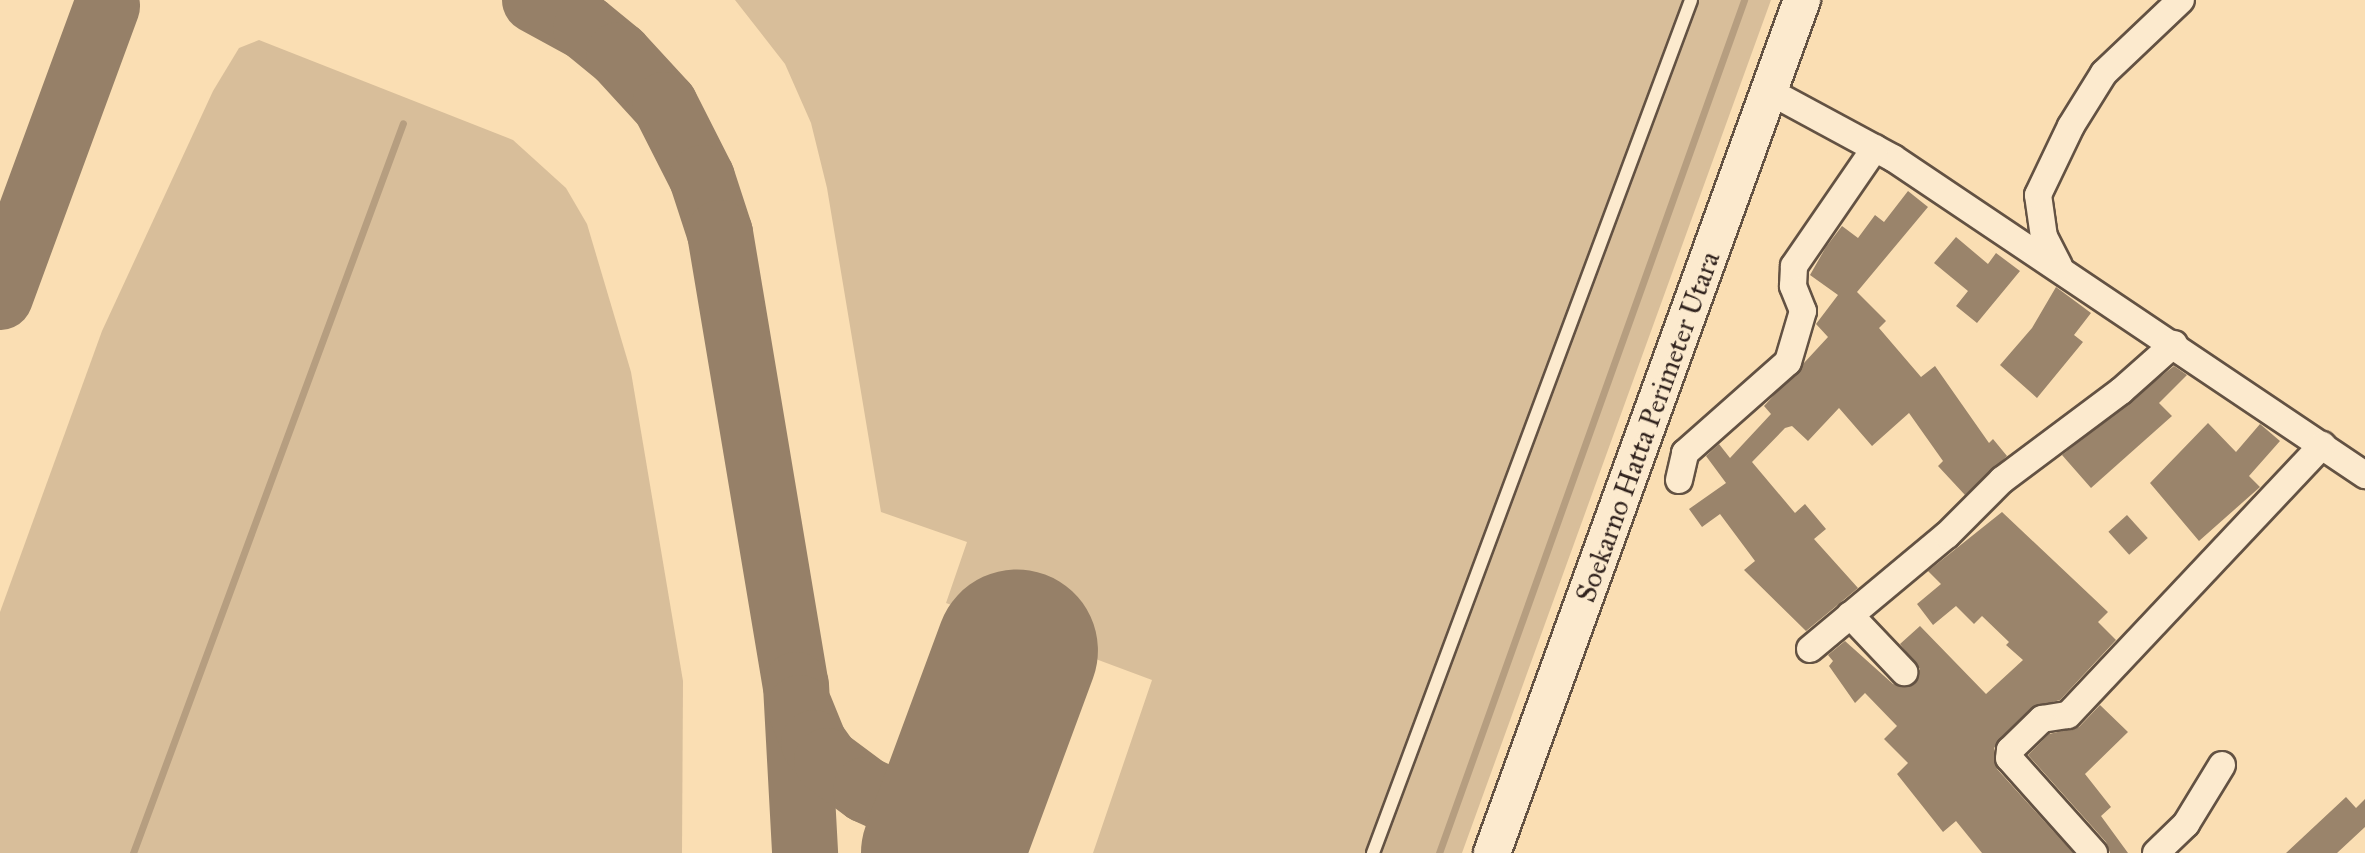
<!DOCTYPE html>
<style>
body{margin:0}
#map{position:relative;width:2365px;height:853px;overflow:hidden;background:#fadeb3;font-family:"IM FELL Great Primer",serif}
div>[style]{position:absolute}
.green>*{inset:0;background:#d8be9a}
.stream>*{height:7px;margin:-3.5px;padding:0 3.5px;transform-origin:3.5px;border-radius:3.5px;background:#b69e80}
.taxiway>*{height:66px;margin:-33px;padding:0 33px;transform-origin:33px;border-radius:33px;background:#968068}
.runway>*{height:162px;margin:-81px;padding:0 81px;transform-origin:81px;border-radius:81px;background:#968068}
.building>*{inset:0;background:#9a846b;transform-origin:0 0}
.roads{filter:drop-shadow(2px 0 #635243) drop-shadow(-2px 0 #635243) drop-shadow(0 2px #635243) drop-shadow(0 -2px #635243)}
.service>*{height:12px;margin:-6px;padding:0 6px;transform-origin:6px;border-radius:6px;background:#fceace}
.minor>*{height:26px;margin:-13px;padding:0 13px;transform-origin:13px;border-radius:13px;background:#fceace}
.secondary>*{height:36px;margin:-18px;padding:0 18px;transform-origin:18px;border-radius:18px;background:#fceace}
span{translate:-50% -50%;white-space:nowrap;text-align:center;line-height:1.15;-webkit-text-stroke:8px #fceace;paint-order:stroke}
.street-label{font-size:28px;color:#31231e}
</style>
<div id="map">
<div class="green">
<div style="clip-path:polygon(735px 0,1771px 0,1462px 853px,1093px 853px,1152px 680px,946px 603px,967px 542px,881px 512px,827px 188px,811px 123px,785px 64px)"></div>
<div style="clip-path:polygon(259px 40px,513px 140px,566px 188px,587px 224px,631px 372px,683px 681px,682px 853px,0 853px,0 612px,102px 331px,213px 91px,239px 48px)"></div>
</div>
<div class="stream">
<div style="left:133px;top:853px;width:778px;rotate:-69.7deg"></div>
<div style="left:1439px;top:853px;width:906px;rotate:-70.32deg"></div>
</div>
<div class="taxiway">
<div style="left:535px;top:0;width:58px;rotate:28.8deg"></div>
<div style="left:586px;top:28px;width:43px;rotate:39.3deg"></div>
<div style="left:619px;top:55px;width:68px;rotate:47.4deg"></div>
<div style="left:665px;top:105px;width:82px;rotate:63.1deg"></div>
<div style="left:702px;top:178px;width:58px;rotate:71.9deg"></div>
<div style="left:720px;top:233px;width:458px;rotate:80.5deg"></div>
<div style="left:796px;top:685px;width:168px;rotate:86.9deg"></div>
<div style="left:0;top:297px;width:310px;rotate:-69.8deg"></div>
<div style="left:800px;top:708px;width:38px;rotate:68deg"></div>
<div style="left:814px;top:743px;width:22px;rotate:54deg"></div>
<div style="left:827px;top:761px;width:49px;rotate:36.6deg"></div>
<div style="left:866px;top:790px;width:63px;rotate:24.5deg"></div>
<div style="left:923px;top:816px;width:50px;rotate:48.3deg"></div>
</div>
<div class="runway">
<div style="left:942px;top:853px;width:216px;rotate:-69.7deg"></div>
</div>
<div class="building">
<div style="clip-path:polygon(1908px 191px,1928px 207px,1857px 292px,1886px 321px,1879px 328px,1921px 377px,1935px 366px,1989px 443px,1993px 439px,2007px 456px,1965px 495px,1938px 466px,1943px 461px,1909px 413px,1872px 446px,1839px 408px,1808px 441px,1792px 426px,1785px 428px,1752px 462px,1795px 513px,1805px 504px,1826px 529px,1814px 539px,1858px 588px,1806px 631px,1744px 570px,1755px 561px,1720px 514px,1702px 527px,1689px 509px,1726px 483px,1706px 456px,1719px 444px,1730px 458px,1771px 414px,1764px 406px,1828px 337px,1816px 324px,1838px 295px,1810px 275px,1826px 247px,1842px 226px,1858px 238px,1875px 215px,1884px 222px)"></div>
<div style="clip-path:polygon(1956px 237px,1988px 264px,1996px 253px,2020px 271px,1977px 323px,1956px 306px,1968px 291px,1934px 263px)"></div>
<div style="clip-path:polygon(2056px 287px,2091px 313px,2074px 335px,2083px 342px,2037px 398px,2000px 365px,2032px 328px)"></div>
<div style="clip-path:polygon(2174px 366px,2187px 375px,2159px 403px,2172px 416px,2091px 488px,2062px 455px)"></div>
<div style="clip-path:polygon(2208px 423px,2236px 452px,2260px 424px,2280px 441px,2249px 476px,2260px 487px,2199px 541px,2150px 483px)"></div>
<div style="clip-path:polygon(2002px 512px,2108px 612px,2098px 622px,2116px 640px,2060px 700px,2031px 708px,1994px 748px,1997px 769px,2073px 853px,1982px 853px,1956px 821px,1943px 832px,1897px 774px,1908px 763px,1884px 739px,1897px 726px,1865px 693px,1855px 703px,1829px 666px,1833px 661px,1828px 655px,1845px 641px,1893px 684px,1908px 687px,1920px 669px,1900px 644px,1920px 626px,1986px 694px,2023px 660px,2006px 645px,2009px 642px,1982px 616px,1974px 624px,1956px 606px,1933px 625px,1917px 604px,1941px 584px,1928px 571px)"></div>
<div style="left:2127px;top:515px;width:31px;height:25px;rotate:48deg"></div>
<div style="clip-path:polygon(2100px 705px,2128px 732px,2085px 774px,2111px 807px,2101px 816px,2128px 853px,2110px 853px,2106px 842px,2028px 755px,2049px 734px,2079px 727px)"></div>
<div style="clip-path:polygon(2346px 797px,2356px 808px,2365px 799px,2365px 827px,2337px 853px,2286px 853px)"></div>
</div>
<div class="roads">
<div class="service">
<div style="left:1373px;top:853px;width:910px;rotate:-69.55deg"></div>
</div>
<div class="minor">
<div style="left:1769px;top:91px;width:141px;rotate:28.4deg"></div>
<div style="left:1893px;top:158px;width:569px;rotate:33.89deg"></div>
<div style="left:2059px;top:266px;width:33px;rotate:-117deg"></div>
<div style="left:2044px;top:237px;width:42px;rotate:-98.1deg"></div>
<div style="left:2038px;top:195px;width:76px;rotate:-64.4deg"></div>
<div style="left:2071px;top:126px;width:62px;rotate:-58.1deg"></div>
<div style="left:2104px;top:73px;width:106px;rotate:-43.5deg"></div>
<div style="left:1679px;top:480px;width:28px;rotate:-77deg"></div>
<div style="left:1685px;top:453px;width:137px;rotate:-41.5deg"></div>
<div style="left:1788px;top:362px;width:53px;rotate:-73.6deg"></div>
<div style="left:1803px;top:311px;width:27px;rotate:-112deg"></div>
<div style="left:1793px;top:286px;width:20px;rotate:-87deg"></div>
<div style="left:1794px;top:266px;width:143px;rotate:-55.5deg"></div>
<div style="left:1850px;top:615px;width:79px;rotate:46.5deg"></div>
<div style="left:1810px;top:649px;width:178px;rotate:-39.8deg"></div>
<div style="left:1947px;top:535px;width:78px;rotate:-45deg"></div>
<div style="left:2002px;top:480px;width:149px;rotate:-36.8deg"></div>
<div style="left:2121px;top:391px;width:71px;rotate:-41.6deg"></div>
<div style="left:2094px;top:853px;width:127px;rotate:-131.8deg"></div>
<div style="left:2009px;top:758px;width:8px;rotate:-83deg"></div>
<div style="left:2010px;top:750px;width:45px;rotate:-44.1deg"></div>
<div style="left:2042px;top:719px;width:26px;rotate:-9deg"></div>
<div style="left:2068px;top:715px;width:371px;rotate:-46.7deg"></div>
<div style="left:2156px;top:853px;width:42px;rotate:-44deg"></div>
<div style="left:2186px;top:824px;width:69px;rotate:-58.6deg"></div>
</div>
<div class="secondary">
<div style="left:1492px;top:853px;width:908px;rotate:-70.03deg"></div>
</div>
</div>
<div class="street-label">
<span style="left:1648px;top:427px;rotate:-70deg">Soekarno Hatta Perimeter Utara</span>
</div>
</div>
